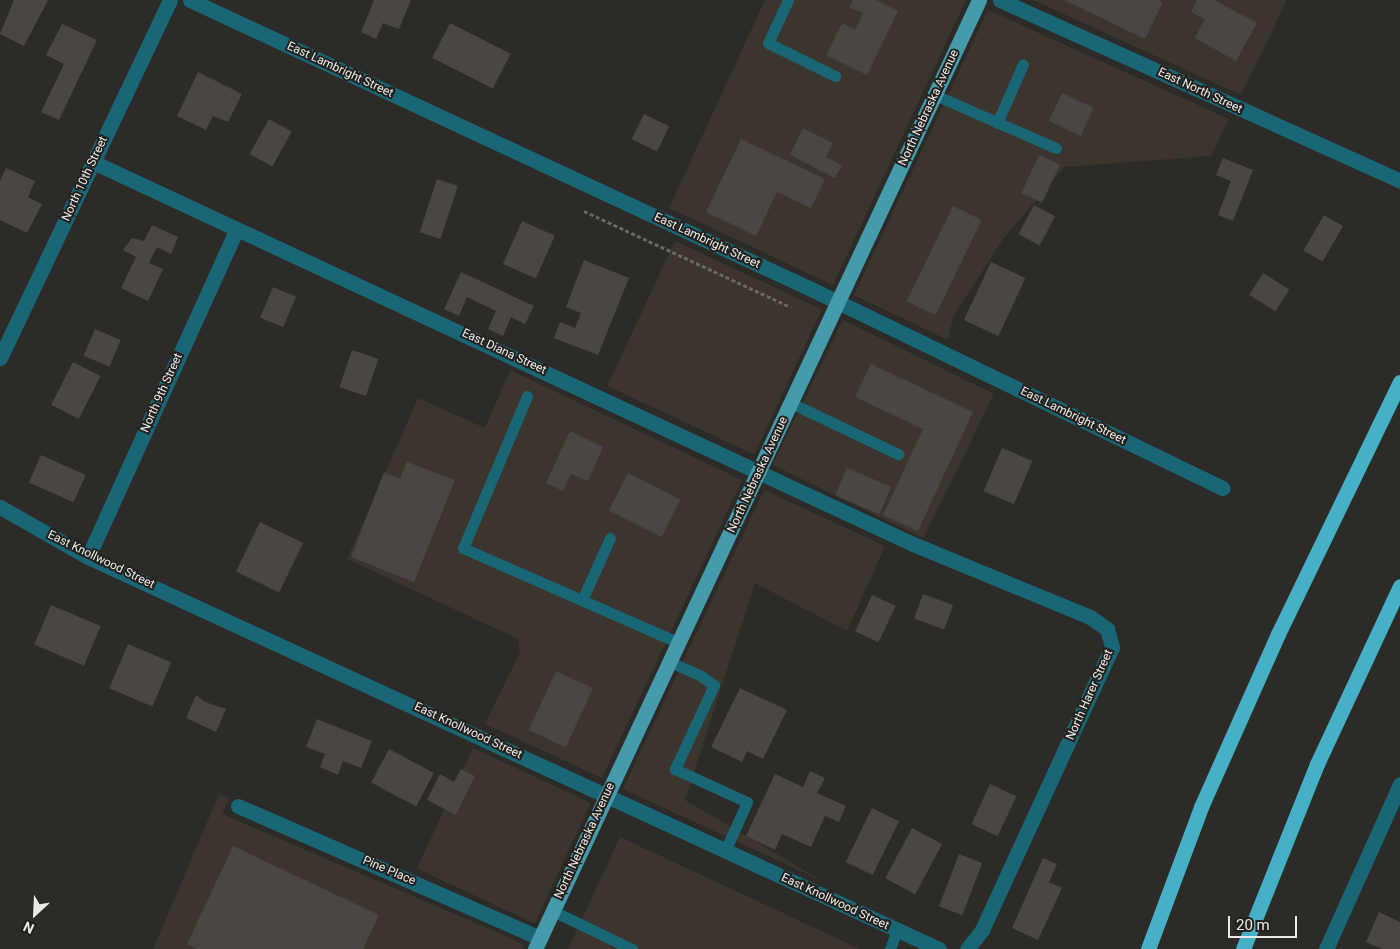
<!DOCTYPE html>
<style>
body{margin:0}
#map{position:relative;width:1400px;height:949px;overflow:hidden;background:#2d2b28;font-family:Roboto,sans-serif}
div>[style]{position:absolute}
.built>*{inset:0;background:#3b352d;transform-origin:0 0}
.building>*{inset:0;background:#494643;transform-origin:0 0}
.path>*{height:3px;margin-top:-1.5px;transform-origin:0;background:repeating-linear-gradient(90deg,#6a6865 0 4px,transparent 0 6.5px)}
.lane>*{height:11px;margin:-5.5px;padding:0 5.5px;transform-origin:5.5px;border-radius:5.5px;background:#196776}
.street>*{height:15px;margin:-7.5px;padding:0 7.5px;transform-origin:7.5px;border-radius:7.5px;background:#196776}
.primary>*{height:15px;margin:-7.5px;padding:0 7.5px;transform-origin:7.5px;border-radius:7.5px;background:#459aac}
.highway>*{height:15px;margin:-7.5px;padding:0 7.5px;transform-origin:7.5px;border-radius:7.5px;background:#46b0c6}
span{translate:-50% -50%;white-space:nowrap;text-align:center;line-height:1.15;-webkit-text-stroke:4px #23211e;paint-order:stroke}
.street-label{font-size:12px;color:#eceae8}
.north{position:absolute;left:10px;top:889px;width:50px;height:50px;-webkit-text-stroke:4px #23211e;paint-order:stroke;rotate:205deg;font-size:14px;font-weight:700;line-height:20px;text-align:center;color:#eceae8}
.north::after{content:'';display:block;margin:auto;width:18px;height:22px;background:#eceae8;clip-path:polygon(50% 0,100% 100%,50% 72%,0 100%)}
.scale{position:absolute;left:1228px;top:916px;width:69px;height:22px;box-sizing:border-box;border:2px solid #eceae8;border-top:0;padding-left:6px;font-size:15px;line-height:18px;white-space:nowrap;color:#eceae8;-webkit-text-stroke:4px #23211e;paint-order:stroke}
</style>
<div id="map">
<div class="built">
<div style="clip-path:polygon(765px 0,966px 0,833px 285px,669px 208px)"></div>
<div style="clip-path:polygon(1033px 0,1287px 0,1241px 95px)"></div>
<div style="clip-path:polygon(988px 10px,1229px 119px,1211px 156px,1064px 167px,1003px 239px,953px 317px,948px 340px,854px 295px)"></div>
<div style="left:675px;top:241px;width:162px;height:160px;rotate:25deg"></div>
<div style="left:843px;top:320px;width:168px;height:161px;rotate:26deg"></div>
<div style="clip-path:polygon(510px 370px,742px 480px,602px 778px,485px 724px,520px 652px,518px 639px,347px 559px,418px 398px,485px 428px)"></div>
<div style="clip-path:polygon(764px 490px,885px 546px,847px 631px,755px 583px,685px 800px,824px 882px,623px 789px)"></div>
<div style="left:473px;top:748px;width:130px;height:133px;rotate:25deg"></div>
<div style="clip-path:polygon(219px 794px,229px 798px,222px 814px,508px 937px,524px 945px,522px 949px,153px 949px)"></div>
<div style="clip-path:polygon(620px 837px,860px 949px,568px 949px)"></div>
</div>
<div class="building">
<div style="clip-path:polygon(14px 0,48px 0,24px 46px,0 34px)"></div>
<div style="clip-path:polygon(374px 0,411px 0,399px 29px,383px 23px,376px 39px,361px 32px)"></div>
<div style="clip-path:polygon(853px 0,876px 0,898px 11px,867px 75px,826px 55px,842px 23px,855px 30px,863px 13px,849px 7px)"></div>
<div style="clip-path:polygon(1064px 0,1158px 0,1163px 2px,1145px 39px)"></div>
<div style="clip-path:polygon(1197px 0,1214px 0,1257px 23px,1236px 61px,1195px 38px,1205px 19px,1191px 12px)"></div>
<div style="left:450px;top:23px;width:68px;height:39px;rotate:27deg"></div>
<div style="clip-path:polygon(62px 24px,97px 40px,59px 120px,41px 112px,64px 64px,46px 55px)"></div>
<div style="clip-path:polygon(198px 72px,242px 94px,228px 122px,213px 116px,206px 130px,177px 116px)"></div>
<div style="left:1062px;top:93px;width:35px;height:31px;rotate:25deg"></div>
<div style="left:644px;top:114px;width:28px;height:28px;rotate:26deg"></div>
<div style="left:269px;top:119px;width:26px;height:40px;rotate:29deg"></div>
<div style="clip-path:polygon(803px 128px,833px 143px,826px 157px,842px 165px,835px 178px,790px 155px)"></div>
<div style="clip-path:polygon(741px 139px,825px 179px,811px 208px,777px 192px,756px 236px,706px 212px)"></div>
<div style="left:1039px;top:155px;width:23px;height:42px;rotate:25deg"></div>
<div style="clip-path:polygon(1223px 158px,1253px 170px,1233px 221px,1218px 215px,1231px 181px,1216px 175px)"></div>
<div style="clip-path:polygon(6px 168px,35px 181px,28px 197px,42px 204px,27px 233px,0 220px,0 181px)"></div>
<div style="left:437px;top:179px;width:22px;height:56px;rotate:18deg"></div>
<div style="left:1034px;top:205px;width:24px;height:33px;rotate:28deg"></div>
<div style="left:953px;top:206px;width:32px;height:106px;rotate:26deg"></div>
<div style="left:1324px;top:215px;width:22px;height:41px;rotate:30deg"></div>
<div style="left:522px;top:221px;width:36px;height:47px;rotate:24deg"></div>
<div style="clip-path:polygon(152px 225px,178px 237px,171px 254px,157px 247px,149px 263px,163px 269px,148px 301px,121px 288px,136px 257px,123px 250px,132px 238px,144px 241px)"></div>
<div style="clip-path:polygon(584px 260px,629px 278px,598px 355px,554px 338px,560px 322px,575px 328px,581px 313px,566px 307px)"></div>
<div style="left:991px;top:262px;width:38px;height:64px;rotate:25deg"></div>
<div style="clip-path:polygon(461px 272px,534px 306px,525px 324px,511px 317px,503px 336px,488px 329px,496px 311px,467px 297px,459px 316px,444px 309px)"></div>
<div style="left:1263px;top:273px;width:31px;height:26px;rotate:32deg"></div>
<div style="left:273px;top:287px;width:25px;height:33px;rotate:23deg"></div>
<div style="left:95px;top:329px;width:28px;height:29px;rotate:23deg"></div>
<div style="left:352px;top:350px;width:28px;height:39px;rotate:19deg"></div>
<div style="left:73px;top:362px;width:31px;height:48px;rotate:27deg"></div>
<div style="clip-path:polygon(871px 364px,973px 412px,918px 531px,883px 515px,923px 429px,855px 397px)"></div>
<div style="clip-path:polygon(570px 431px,603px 447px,588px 481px,571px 474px,563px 491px,546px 483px)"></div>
<div style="left:1002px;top:448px;width:33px;height:47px;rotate:23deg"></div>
<div style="left:41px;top:455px;width:49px;height:30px;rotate:24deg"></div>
<div style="clip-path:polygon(407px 462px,455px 480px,414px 582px,351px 557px,384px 472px,400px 479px)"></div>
<div style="left:847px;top:468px;width:48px;height:30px;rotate:23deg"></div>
<div style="left:628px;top:473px;width:59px;height:42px;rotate:27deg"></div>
<div style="left:260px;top:522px;width:48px;height:55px;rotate:26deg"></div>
<div style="left:923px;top:594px;width:32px;height:26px;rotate:20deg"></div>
<div style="left:872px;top:595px;width:26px;height:40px;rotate:25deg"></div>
<div style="left:51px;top:605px;width:54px;height:43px;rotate:23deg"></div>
<div style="left:128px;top:644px;width:47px;height:48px;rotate:23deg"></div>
<div style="left:556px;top:671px;width:41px;height:65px;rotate:25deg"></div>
<div style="clip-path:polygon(740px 688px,787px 710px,763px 759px,747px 751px,742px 762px,711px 747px)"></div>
<div style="clip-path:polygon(196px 695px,205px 702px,226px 709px,216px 732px,186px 718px)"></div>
<div style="clip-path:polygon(317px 719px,372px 741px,361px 768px,343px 761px,338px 775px,320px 767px,325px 754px,306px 747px)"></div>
<div style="left:389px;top:749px;width:51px;height:38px;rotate:28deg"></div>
<div style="clip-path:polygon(461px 769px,475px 776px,456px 815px,427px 800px,440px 774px,454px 782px)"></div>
<div style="clip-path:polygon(810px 771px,825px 778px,817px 793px,846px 806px,839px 822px,825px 816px,811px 847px,782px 834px,775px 850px,746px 836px,775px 774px,803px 787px)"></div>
<div style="left:990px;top:784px;width:29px;height:44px;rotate:25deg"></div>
<div style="left:872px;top:808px;width:30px;height:60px;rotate:26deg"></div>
<div style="left:912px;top:828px;width:34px;height:57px;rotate:28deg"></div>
<div style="clip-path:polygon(233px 846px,379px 915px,363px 949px,197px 949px,187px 944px)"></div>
<div style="left:959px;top:854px;width:25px;height:56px;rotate:21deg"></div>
<div style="clip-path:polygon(1043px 858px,1057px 864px,1049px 882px,1062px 888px,1038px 940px,1012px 928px)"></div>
<div style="clip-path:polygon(1379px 912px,1400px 922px,1400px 949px,1382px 949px,1366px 942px)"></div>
</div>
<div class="path">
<div style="left:584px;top:211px;width:228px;rotate:24.9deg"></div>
</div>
<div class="lane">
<div style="left:788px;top:0;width:47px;rotate:114.9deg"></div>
<div style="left:768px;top:43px;width:75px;rotate:26.2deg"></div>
<div style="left:935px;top:95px;width:132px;rotate:23.7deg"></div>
<div style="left:997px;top:123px;width:64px;rotate:-66.2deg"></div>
<div style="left:527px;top:396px;width:165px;rotate:112.8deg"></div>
<div style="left:463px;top:548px;width:236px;rotate:23.7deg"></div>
<div style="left:791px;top:403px;width:119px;rotate:25.5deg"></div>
<div style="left:582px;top:600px;width:68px;rotate:-65.7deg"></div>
<div style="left:670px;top:662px;width:34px;rotate:24deg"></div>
<div style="left:701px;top:676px;width:16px;rotate:35deg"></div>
<div style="left:714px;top:685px;width:93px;rotate:114.9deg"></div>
<div style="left:675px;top:769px;width:79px;rotate:24.6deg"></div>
<div style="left:747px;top:802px;width:54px;rotate:114.2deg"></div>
<div style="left:553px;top:911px;width:88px;rotate:25.7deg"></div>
<div style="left:890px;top:949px;width:20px;rotate:-70deg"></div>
</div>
<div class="street">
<div style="left:190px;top:0;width:685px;rotate:24.96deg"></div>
<div style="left:811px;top:289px;width:457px;rotate:25.8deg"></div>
<div style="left:1000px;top:0;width:439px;rotate:24.3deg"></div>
<div style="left:93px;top:162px;width:905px;rotate:24.98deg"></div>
<div style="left:913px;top:544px;width:191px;rotate:22.4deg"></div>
<div style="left:1090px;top:617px;width:21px;rotate:35deg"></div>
<div style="left:1107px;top:629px;width:19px;rotate:74deg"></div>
<div style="left:1112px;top:647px;width:311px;rotate:114.7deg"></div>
<div style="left:982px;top:930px;width:24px;rotate:128deg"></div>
<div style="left:0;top:358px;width:396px;rotate:-64.6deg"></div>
<div style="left:0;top:507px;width:101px;rotate:29.6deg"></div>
<div style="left:88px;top:557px;width:937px;rotate:24.73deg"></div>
<div style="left:88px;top:557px;width:360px;rotate:-65.6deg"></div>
<div style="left:238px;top:806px;width:330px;rotate:23.6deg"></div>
<div style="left:1326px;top:949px;width:181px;rotate:-65.8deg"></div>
</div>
<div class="primary">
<div style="left:535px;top:949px;width:1048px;rotate:-64.93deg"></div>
</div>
<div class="highway">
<div style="left:1148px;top:949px;width:152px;rotate:-69.5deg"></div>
<div style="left:1201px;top:807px;width:189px;rotate:-66deg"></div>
<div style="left:1278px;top:634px;width:280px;rotate:-64.2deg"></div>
<div style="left:1243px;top:949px;width:199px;rotate:-68.2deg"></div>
<div style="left:1317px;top:764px;width:196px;rotate:-65deg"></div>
</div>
<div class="street-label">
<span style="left:340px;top:70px;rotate:25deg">East Lambright Street</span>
<span style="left:1200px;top:91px;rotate:25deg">East North Street</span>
<span style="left:929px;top:108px;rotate:-65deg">North Nebraska Avenue</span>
<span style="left:85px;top:179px;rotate:-65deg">North 10th Street</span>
<span style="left:707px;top:241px;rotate:25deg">East Lambright Street</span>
<span style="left:504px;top:352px;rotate:25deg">East Diana Street</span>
<span style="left:162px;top:393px;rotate:-66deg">North 9th Street</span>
<span style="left:1073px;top:416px;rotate:26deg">East Lambright Street</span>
<span style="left:758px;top:475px;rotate:-65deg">North Nebraska Avenue</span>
<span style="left:101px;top:560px;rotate:26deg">East Knollwood Street</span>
<span style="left:1090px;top:695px;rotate:-66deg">North Harer Street</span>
<span style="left:468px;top:731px;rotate:25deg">East Knollwood Street</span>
<span style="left:585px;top:841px;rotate:-65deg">North Nebraska Avenue</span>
<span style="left:389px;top:871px;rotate:23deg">Pine Place</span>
<span style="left:835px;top:902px;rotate:25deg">East Knollwood Street</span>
</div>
<div class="north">N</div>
<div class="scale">20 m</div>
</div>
